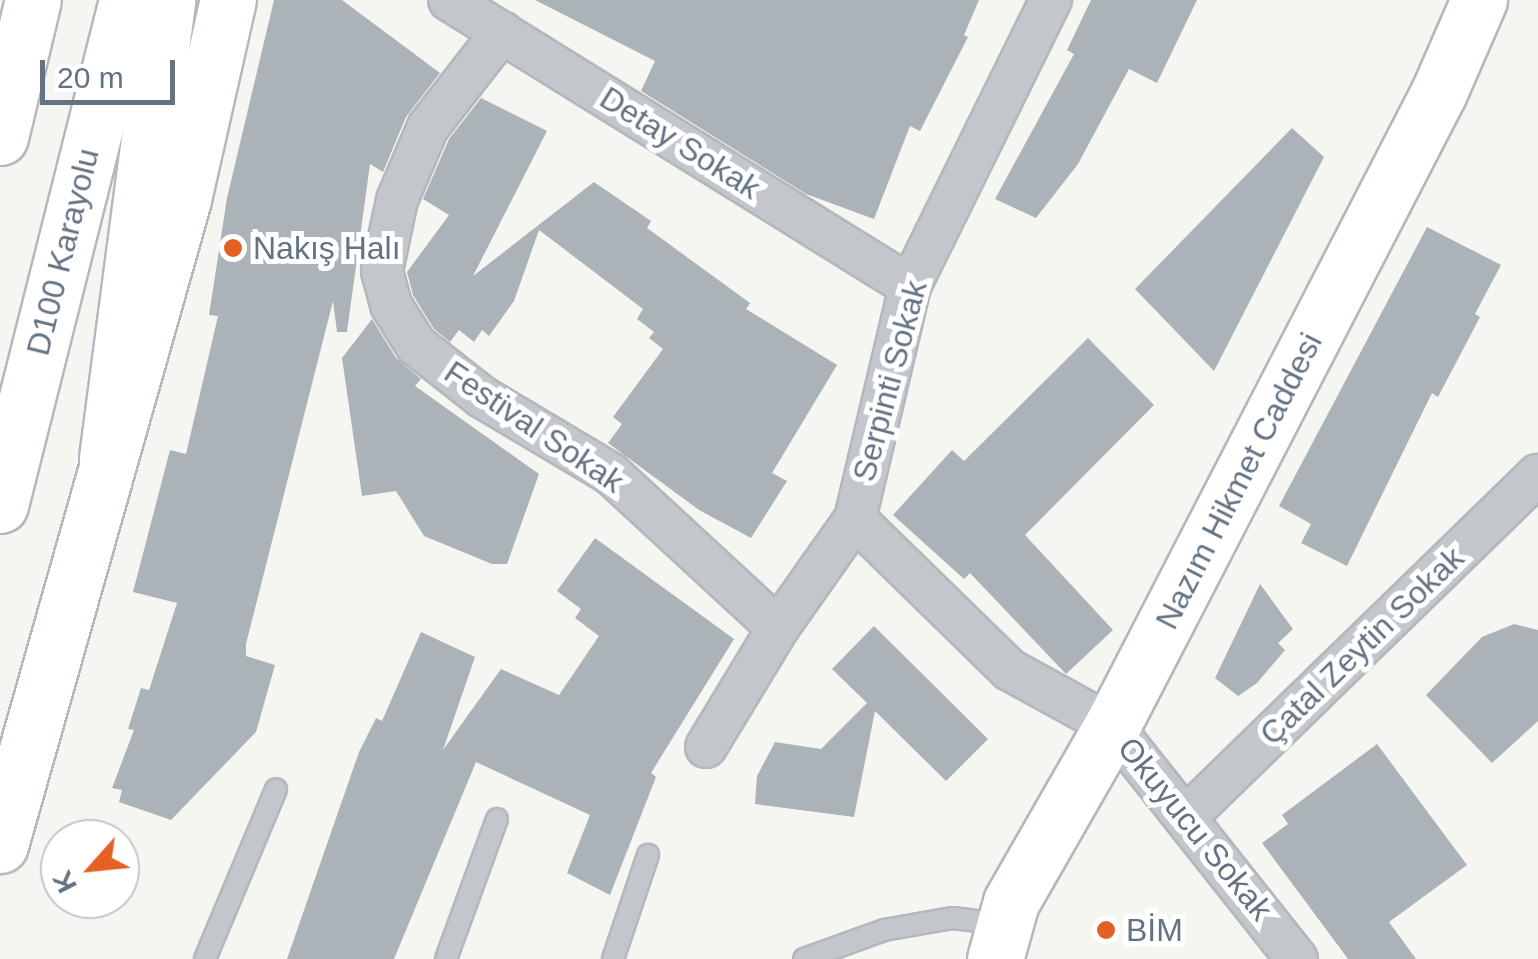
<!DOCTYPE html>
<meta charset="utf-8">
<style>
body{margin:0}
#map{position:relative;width:1538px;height:959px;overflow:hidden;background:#f5f6f2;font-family:Helvetica,sans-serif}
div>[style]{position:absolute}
.building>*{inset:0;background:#abb2b8}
.roads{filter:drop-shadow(2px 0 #b3b8bd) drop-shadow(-2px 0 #b3b8bd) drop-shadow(0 2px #b3b8bd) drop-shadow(0 -2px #b3b8bd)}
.lane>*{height:20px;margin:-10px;padding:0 10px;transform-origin:10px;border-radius:10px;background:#c3c6ca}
.street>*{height:40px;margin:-20px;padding:0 20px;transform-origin:20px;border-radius:20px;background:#c3c6ca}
.secondary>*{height:55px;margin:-27.5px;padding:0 27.5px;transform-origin:27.5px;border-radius:27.5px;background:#fff}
.highway>*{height:55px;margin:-27.5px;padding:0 27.5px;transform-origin:27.5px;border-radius:27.5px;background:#fff}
.dots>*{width:28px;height:28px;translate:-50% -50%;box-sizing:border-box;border:5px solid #fff;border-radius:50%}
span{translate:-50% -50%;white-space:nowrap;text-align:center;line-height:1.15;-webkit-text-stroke:10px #fff;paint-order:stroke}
.street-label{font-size:32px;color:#647383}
.poi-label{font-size:32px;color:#647383}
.left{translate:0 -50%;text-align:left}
.north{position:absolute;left:40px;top:819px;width:100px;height:100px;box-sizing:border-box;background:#fff;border:2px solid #c1c7cd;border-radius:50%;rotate:243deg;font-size:28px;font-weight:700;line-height:40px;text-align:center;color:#647383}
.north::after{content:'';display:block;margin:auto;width:35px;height:45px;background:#e46023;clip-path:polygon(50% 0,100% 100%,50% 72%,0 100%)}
.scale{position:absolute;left:40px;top:60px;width:135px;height:45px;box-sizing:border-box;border:5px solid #647383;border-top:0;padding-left:12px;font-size:30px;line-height:35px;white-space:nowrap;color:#647383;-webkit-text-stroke:8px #fff;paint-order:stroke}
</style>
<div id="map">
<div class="building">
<div style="clip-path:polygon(274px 0,342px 0,440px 73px,406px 117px,383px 172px,370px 164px,347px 332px,337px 332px,333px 301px,246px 644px,246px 656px,275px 665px,256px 732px,171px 820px,119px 802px,122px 790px,112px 788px,134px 730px,128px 729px,141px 688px,149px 690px,177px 603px,133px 592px,170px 450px,186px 454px,218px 316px,209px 315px,227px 198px)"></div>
<div style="clip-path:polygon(535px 0,979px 0,964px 35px,968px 37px,920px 131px,910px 126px,874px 219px,806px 194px,641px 91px,655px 61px)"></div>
<div style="clip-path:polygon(1091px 0,1197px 0,1157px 83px,1129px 69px,1078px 164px,1036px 218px,995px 199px,1074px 54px,1067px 50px)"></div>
<div style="clip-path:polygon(481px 98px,547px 131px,473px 276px,594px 182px,651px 221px,647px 228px,750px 303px,746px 309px,837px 365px,772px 473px,787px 481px,751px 538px,699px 510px,608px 443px,622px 424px,613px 417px,663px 349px,649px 338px,654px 332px,637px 319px,643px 309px,539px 230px,514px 301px,489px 336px,482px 330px,474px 342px,459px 330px,450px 342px,434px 329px,413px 295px,407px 272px,449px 215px,423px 199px,449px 139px)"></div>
<div style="clip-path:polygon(1292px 128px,1324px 157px,1214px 371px,1135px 289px)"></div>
<div style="clip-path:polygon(1427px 227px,1501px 265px,1475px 314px,1480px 317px,1438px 397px,1432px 393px,1347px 566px,1301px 543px,1311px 524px,1279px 506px)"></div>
<div style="clip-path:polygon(372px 319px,396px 358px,421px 379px,415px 386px,539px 474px,507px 564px,492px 564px,424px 536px,396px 491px,362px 496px,342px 358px)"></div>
<div style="clip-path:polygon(1088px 338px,1154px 405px,1025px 535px,1113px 630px,1066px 674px,970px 573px,964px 579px,893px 515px,952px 450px,964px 461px)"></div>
<div style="clip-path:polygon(595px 538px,734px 639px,651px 773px,656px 777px,610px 895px,567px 873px,590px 815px,476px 762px,394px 959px,287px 959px,359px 752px,376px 718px,382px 721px,421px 632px,475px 657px,443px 750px,501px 669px,559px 695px,599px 636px,575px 618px,581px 609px,557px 591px)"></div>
<div style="clip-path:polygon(1260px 584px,1293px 629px,1278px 643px,1285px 650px,1257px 683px,1238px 696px,1215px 678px)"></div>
<div style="clip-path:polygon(1514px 624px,1538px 630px,1538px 721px,1492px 763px,1426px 695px,1482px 637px)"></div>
<div style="clip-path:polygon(874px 626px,988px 739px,946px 781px,875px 711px,854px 817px,755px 804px,757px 776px,775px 742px,821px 749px,867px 703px,832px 669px)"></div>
<div style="clip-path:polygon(1377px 744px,1467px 865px,1389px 922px,1416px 959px,1348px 959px,1262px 843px,1288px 824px,1282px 815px)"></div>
</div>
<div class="roads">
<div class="lane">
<div style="left:205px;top:959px;width:184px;rotate:-67.3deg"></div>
<div style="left:446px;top:959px;width:149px;rotate:-70deg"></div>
<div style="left:613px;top:959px;width:110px;rotate:-71.4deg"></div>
<div style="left:804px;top:959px;width:85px;rotate:-19.9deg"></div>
<div style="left:884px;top:930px;width:70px;rotate:-9.9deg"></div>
<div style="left:953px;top:918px;width:48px;rotate:7.1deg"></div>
</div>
<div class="street">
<div style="left:449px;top:0;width:543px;rotate:31.82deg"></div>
<div style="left:502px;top:32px;width:120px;rotate:127.9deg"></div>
<div style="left:428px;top:127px;width:79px;rotate:113deg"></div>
<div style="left:397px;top:200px;width:73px;rotate:101.9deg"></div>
<div style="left:382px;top:271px;width:35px;rotate:75deg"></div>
<div style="left:391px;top:305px;width:47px;rotate:58deg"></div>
<div style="left:416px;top:345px;width:84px;rotate:38.2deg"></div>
<div style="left:482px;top:397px;width:150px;rotate:30.8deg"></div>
<div style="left:611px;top:474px;width:227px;rotate:42.7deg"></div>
<div style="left:855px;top:519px;width:216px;rotate:44.3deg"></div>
<div style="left:1010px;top:670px;width:116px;rotate:28.8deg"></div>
<div style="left:1112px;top:726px;width:298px;rotate:51.6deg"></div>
<div style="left:706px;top:747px;width:139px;rotate:-58.8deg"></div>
<div style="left:778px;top:628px;width:133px;rotate:-54.8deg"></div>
<div style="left:855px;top:519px;width:239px;rotate:-76.7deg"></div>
<div style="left:910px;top:286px;width:319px;rotate:-63.8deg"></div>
<div style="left:1186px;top:817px;width:491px;rotate:-44.2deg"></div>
</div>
<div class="secondary">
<div style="left:0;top:845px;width:671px;rotate:-74.18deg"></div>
<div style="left:183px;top:199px;width:204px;rotate:-77.3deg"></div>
<div style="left:995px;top:959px;width:59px;rotate:-74.3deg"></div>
<div style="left:1011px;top:902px;width:203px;rotate:-60.2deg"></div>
<div style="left:1112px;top:726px;width:713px;rotate:-62.72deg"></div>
<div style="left:1439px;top:92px;width:100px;rotate:-66.5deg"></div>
</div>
<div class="highway">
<div style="left:0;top:137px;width:141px;rotate:-76.5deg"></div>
<div style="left:107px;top:458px;width:462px;rotate:-82.5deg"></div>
<div style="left:0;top:505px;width:521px;rotate:-75.88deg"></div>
</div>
</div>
<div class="dots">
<div style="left:233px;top:248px;background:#e46023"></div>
<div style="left:1106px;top:930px;background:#e46023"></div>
</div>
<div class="street-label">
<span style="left:680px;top:143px;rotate:32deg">Detay Sokak</span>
<span style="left:63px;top:252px;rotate:-76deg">D100 Karayolu</span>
<span style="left:890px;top:381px;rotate:-75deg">Serpinti Sokak</span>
<span style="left:534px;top:427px;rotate:34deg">Festival Sokak</span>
<span style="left:1239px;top:481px;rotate:-63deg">Nazım Hikmet Caddesi</span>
<span style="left:1362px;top:646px;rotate:-44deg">Çatal Zeytin Sokak</span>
<span style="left:1195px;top:829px;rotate:51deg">Okuyucu Sokak</span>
</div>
<div class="poi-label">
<span class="left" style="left:253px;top:248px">Nakış Halı</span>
<span class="left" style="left:1126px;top:930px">BİM</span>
</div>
<div class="north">K</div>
<div class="scale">20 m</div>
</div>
